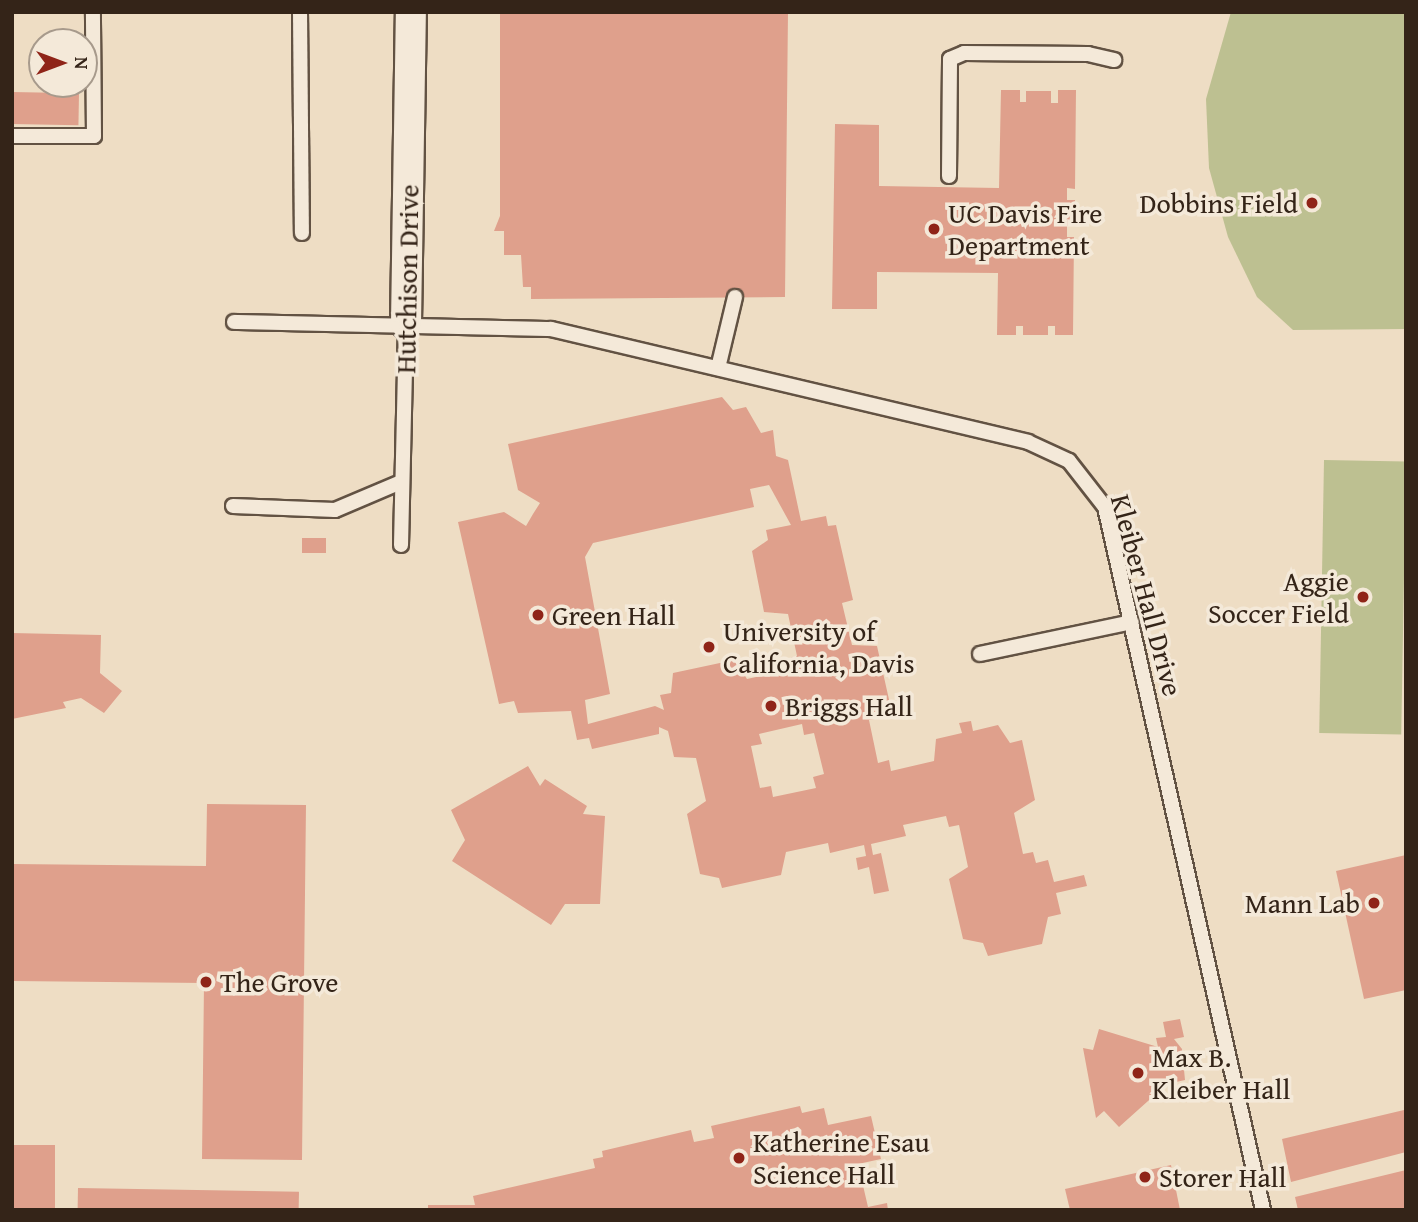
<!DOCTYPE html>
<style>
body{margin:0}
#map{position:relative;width:1418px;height:1222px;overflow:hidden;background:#eeddc4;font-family:"Gentium Book Plus",serif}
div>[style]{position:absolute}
.green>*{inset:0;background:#bdc091;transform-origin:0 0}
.building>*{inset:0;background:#dfa08c;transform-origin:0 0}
.roads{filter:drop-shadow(2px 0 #625243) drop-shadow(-2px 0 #625243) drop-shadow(0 2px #625243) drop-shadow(0 -2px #625243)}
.lane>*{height:14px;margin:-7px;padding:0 7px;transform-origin:7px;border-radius:7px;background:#f4e9d9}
.street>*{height:30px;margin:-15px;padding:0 15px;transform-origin:15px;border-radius:15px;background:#f4e9d9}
.dots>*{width:19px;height:19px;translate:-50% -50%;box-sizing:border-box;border:4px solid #f4e9d9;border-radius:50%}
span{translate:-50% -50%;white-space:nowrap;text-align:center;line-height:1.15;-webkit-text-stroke:7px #f4e9d9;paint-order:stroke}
.poi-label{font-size:28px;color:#342418}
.right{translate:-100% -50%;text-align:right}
.left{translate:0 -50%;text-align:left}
.street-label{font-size:28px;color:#342418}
.frame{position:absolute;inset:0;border:14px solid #342418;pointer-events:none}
.north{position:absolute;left:28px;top:28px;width:70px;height:70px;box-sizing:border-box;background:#f4e9d9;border:2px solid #a79a8c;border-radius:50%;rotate:90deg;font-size:19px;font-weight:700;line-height:28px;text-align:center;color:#342418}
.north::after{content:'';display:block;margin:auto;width:24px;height:32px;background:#8f2418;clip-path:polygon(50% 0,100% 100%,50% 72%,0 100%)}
</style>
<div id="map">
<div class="green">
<div style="clip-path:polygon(1231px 12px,1406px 12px,1406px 329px,1293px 330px,1257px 297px,1228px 237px,1209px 168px,1206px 99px)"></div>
<div style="left:1324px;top:460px;width:82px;height:273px;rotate:1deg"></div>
</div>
<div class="building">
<div style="clip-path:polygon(500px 12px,788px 12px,785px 297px,531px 299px,531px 287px,523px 287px,521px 255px,504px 255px,504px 231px,494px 231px,500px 216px)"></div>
<div style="clip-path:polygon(1001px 90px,1020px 90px,1020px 102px,1026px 102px,1026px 91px,1051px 91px,1051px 103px,1058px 103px,1058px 90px,1076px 90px,1075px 189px,1067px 188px,1067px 200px,1075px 200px,1074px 226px,1067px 226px,1067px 237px,1074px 237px,1073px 335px,1055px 335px,1055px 326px,1048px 326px,1048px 335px,1023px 335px,1023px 326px,1016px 326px,1016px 335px,997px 335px,998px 273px,877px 272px,877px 309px,832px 309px,835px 124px,879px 125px,879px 186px,999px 188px)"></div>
<div style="left:12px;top:92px;width:67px;height:32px;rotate:1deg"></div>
<div style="clip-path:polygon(evenodd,722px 397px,733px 410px,746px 407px,761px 433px,773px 430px,776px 456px,788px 460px,801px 521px,826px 516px,828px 526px,836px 525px,853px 600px,842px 603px,852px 645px,877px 646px,890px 704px,877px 707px,880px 718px,869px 720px,878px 763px,889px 760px,891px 771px,934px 761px,936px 739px,962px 733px,959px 723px,971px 721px,973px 731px,998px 725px,1010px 743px,1022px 740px,1035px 800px,1014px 813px,1023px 854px,1033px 852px,1036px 863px,1048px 860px,1054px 882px,1084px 875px,1087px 886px,1056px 893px,1061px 914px,1048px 917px,1042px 944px,988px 956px,983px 943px,963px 939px,949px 879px,968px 867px,959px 825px,949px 827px,946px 816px,903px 825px,906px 836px,871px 844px,873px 855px,881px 853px,889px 891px,874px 894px,869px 867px,858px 870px,856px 858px,866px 856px,864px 845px,830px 853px,828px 843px,786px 852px,781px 875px,722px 888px,719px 878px,700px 874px,687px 814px,706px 801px,696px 758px,674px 757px,668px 731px,659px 727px,659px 734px,592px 749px,589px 738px,577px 740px,571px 711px,518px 713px,514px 701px,499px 704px,458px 522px,504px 512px,526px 526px,533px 514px,540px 503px,518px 490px,508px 444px,722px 397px,769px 485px,791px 525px,766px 530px,768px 540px,752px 551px,764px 612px,788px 614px,797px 656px,787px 659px,789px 670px,747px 679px,734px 660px,673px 673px,671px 693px,660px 695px,664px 710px,655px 706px,588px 724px,585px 700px,610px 694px,585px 557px,593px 543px,754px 507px,750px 489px,769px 485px,722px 397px,802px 724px,804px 735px,814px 733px,824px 774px,813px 777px,816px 788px,773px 797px,771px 786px,760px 788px,751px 746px,762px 744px,759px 734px,802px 724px)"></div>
<div style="left:302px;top:538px;width:24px;height:15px"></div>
<div style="clip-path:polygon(12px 633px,101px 635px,100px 673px,122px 691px,104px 713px,81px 698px,63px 702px,66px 708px,12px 719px)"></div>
<div style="clip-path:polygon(528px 766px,540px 786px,545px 779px,587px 806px,583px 814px,605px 816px,600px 904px,565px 904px,551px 925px,452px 861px,465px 840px,451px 810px)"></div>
<div style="clip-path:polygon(207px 804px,306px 805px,302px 1160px,202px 1159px,204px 983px,12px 981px,12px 864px,206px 866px)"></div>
<div style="clip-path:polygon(1406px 855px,1406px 990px,1364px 999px,1336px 871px)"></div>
<div style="clip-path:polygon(1180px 1019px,1184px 1037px,1174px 1039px,1182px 1049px,1185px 1080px,1167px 1084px,1119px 1127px,1104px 1111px,1096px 1118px,1083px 1048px,1093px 1050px,1099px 1029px,1158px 1047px,1156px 1038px,1166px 1037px,1163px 1022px)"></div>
<div style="clip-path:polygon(1406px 1101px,1406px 1152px,1291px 1182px,1282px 1139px,1404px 1110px)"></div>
<div style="clip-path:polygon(800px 1106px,802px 1113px,824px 1108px,828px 1125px,871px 1116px,881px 1159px,858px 1164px,868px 1207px,887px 1203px,888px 1210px,428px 1210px,428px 1205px,475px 1205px,473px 1196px,595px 1168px,593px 1159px,603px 1157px,602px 1151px,691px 1130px,694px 1142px,714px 1138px,711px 1126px)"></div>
<div style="left:12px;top:1145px;width:43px;height:63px"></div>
<div style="clip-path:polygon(1171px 1165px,1180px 1210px,1070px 1210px,1065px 1189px)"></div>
<div style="clip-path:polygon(1406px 1170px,1406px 1210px,1298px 1210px,1295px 1197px)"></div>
<div style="left:78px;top:1188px;width:221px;height:22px;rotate:1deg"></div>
</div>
<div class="roads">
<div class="lane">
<div style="left:300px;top:12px;width:221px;rotate:89.5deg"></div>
<div style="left:12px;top:136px;width:82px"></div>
<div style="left:94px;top:136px;width:124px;rotate:-90.5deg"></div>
<div style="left:949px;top:176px;width:117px;rotate:-89.5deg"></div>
<div style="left:950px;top:59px;width:15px;rotate:-23deg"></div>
<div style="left:964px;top:53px;width:124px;rotate:0.5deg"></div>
<div style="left:1088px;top:54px;width:27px;rotate:13deg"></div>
<div style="left:234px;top:322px;width:317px;rotate:1.3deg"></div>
<div style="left:551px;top:329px;width:490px;rotate:13.3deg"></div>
<div style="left:1028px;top:442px;width:45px;rotate:24.9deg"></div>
<div style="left:1069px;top:461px;width:58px;rotate:52deg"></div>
<div style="left:1105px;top:507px;width:721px;rotate:77.33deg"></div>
<div style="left:718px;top:368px;width:73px;rotate:-76.5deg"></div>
<div style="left:233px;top:506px;width:102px;rotate:2.2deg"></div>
<div style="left:335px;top:510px;width:72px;rotate:-23deg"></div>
<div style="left:401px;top:545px;width:222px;rotate:-88.7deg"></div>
<div style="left:980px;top:654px;width:155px;rotate:-11.9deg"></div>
</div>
<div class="street">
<div style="left:406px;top:323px;width:311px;rotate:-89.1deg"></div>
</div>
</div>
<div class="dots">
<div style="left:1312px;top:203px;background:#8f2418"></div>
<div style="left:934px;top:229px;background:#8f2418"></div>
<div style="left:1363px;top:597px;background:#8f2418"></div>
<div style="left:538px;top:615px;background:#8f2418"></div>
<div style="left:709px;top:647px;background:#8f2418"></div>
<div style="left:771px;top:706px;background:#8f2418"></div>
<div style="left:1374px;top:903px;background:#8f2418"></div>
<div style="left:206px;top:982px;background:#8f2418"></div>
<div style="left:1138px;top:1073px;background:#8f2418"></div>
<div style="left:739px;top:1158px;background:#8f2418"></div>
<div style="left:1145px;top:1177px;background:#8f2418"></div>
</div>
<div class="poi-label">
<span class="right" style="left:1298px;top:203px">Dobbins Field</span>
<span class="left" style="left:948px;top:229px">UC Davis Fire<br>Department</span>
<span class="right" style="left:1349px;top:597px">Aggie<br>Soccer Field</span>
<span class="left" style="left:552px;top:615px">Green Hall</span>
<span class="left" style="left:723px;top:647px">University of<br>California, Davis</span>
<span class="left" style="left:785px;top:706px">Briggs Hall</span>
<span class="right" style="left:1360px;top:903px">Mann Lab</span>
<span class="left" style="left:220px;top:982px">The Grove</span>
<span class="left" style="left:1152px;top:1073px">Max B.<br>Kleiber Hall</span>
<span class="left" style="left:753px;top:1158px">Katherine Esau<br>Science Hall</span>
<span class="left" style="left:1159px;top:1177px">Storer Hall</span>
</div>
<div class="street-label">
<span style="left:407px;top:279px;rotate:-89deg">Hutchison Drive</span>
<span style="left:1147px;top:595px;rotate:75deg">Kleiber Hall Drive</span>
</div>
<div class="frame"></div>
<div class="north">N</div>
</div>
